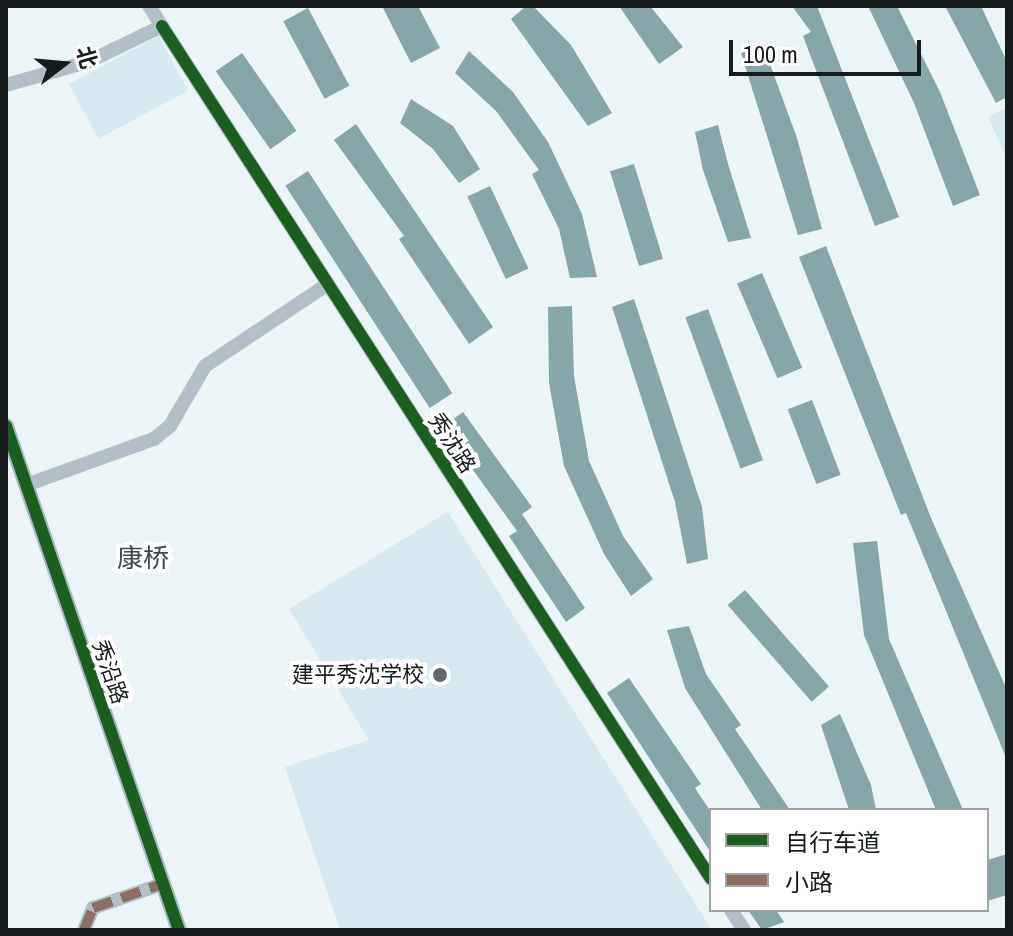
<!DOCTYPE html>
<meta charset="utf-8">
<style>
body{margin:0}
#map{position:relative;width:1013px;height:936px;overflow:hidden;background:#ebf4f7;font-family:"Archivo Narrow","Noto Sans SC",sans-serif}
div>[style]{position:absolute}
.built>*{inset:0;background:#d7e9f0;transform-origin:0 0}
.building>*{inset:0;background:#86a6a9;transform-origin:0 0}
.minor>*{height:14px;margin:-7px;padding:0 7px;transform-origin:7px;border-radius:7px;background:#b3bfc8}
.major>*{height:16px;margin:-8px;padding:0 8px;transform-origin:8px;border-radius:8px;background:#a7b8c1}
.quiet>*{height:10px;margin-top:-5px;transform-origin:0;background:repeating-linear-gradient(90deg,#8d6e63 0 20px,transparent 0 30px)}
.cycleway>*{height:12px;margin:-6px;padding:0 6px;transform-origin:6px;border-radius:6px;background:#1b5e20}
.dots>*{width:22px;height:22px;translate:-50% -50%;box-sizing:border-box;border:4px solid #fff;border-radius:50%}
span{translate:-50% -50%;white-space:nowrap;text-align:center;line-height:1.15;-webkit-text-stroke:8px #fff;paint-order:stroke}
.street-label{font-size:22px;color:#161c1e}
.poi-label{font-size:22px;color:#161c1e}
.right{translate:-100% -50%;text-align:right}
.quarter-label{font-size:26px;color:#3b494f}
.frame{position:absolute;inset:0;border:8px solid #161c1e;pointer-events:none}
.legend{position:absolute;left:709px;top:808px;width:280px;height:104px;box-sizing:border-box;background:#fff;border:2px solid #a2a4a5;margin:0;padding:10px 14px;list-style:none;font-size:24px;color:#161c1e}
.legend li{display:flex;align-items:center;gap:16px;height:40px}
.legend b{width:40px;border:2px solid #a2a4a5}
.north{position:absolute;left:24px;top:24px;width:80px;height:80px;-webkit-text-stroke:6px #fff;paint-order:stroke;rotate:74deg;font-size:22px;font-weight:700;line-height:32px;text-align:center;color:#161c1e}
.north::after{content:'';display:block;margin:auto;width:28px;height:36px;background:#161c1e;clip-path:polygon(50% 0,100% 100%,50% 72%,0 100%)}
.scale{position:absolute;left:729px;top:40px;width:192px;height:36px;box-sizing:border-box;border:4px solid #161c1e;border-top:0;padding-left:10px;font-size:24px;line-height:28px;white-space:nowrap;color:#161c1e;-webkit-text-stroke:6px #fff;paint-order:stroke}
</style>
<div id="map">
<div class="built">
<div style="left:159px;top:36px;width:62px;height:102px;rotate:62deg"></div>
<div style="clip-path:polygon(1007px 108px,1007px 158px,988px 117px)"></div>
<div style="clip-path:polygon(448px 512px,712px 930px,340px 930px,285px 767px,369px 740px,289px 609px)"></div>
</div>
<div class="building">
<div style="clip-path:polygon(382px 6px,418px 6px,440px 48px,411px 63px)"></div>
<div style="clip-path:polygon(526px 6px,533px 6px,571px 45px,612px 113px,588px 126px,511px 19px)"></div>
<div style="clip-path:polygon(619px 6px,650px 6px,683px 47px,659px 64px)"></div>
<div style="clip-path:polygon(792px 6px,817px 6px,899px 217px,875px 226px,803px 36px,811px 32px)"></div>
<div style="clip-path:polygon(868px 6px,897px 6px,940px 92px,980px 195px,953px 206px,914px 103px)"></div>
<div style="clip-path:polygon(945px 6px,981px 6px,1007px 62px,1007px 97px,996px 103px)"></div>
<div style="left:308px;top:8px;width:88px;height:28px;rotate:62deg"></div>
<div style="clip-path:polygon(763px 45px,797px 138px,822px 229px,798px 235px,741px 53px)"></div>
<div style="clip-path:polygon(469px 51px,513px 92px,548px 142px,582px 214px,597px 277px,570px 278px,559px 229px,532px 174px,539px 170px,496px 111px,455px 73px)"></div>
<div style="left:242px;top:53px;width:95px;height:32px;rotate:55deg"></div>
<div style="clip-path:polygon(411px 99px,453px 126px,480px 169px,459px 183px,433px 149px,400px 123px)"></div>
<div style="clip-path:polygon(356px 124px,493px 327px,469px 344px,399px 239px,404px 236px,334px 140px)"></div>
<div style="clip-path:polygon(718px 125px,728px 164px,751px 238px,728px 242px,703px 170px,695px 132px)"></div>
<div style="left:634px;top:164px;width:99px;height:25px;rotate:73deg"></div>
<div style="left:308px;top:171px;width:265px;height:27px;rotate:57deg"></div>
<div style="left:490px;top:186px;width:91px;height:25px;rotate:65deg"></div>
<div style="clip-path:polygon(826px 246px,931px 518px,1007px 690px,1007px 760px,906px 513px,901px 515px,799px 257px)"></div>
<div style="left:762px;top:273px;width:103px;height:27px;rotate:67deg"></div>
<div style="clip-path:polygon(634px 299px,702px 507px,708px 559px,687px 564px,675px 502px,612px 307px)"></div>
<div style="clip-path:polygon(572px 306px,574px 376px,589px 461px,623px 536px,653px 579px,631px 596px,604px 554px,564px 466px,549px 383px,548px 307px)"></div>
<div style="left:708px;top:309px;width:161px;height:24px;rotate:70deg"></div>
<div style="left:812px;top:400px;width:80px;height:26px;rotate:69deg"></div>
<div style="clip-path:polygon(463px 412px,532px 507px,522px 514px,585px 608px,566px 622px,509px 536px,517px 531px,442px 427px)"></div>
<div style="clip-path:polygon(877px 541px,889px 639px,963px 810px,936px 810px,864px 635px,853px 543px)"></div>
<div style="left:745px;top:590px;width:128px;height:23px;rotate:49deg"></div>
<div style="clip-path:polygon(689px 626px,706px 674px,741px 725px,735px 729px,790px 810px,762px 810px,685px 688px,667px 630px)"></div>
<div style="clip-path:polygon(629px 678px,701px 784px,695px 788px,711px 812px,711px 853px,607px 693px)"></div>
<div style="clip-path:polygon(840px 714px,871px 785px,876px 810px,849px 810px,821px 725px)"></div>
<div style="clip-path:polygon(1007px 854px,1007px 895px,987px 901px,987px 860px)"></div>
<div style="clip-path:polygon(748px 910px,776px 910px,784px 922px,762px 930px)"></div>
</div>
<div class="minor">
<div style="left:149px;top:6px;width:1038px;rotate:57.23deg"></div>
<div style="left:6px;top:85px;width:87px;rotate:-15.9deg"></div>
<div style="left:90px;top:61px;width:80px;rotate:-25.9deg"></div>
<div style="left:26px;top:485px;width:136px;rotate:-19.8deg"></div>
<div style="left:154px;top:439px;width:21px;rotate:-39deg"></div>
<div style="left:170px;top:426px;width:69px;rotate:-59.7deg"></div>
<div style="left:205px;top:366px;width:148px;rotate:-33.7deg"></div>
<div style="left:731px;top:910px;width:24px;rotate:57deg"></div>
<div style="left:84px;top:930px;width:24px;rotate:-68deg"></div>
<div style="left:93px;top:908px;width:73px;rotate:-19.2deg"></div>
</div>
<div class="major">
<div style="left:6px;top:426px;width:533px;rotate:71.06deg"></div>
</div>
<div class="quiet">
<div style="left:84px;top:930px;width:24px;rotate:-68deg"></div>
<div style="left:93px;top:908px;width:73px;rotate:-19.2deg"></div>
</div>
<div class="cycleway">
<div style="left:162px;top:26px;width:1014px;rotate:57.23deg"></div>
<div style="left:6px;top:426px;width:533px;rotate:71.06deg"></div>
</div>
<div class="dots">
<div style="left:440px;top:675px;background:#61686a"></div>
</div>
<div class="street-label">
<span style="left:452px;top:443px;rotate:57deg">秀沈路</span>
<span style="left:110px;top:672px;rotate:71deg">秀沿路</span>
</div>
<div class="poi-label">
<span class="right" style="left:424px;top:675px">建平秀沈学校</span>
</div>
<div class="quarter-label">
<span style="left:143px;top:558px">康桥</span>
</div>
<div class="frame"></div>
<ul class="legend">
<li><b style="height:10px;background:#1b5e20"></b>自行车道</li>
<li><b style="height:10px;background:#8d6e63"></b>小路</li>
</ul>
<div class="north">北</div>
<div class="scale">100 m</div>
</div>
